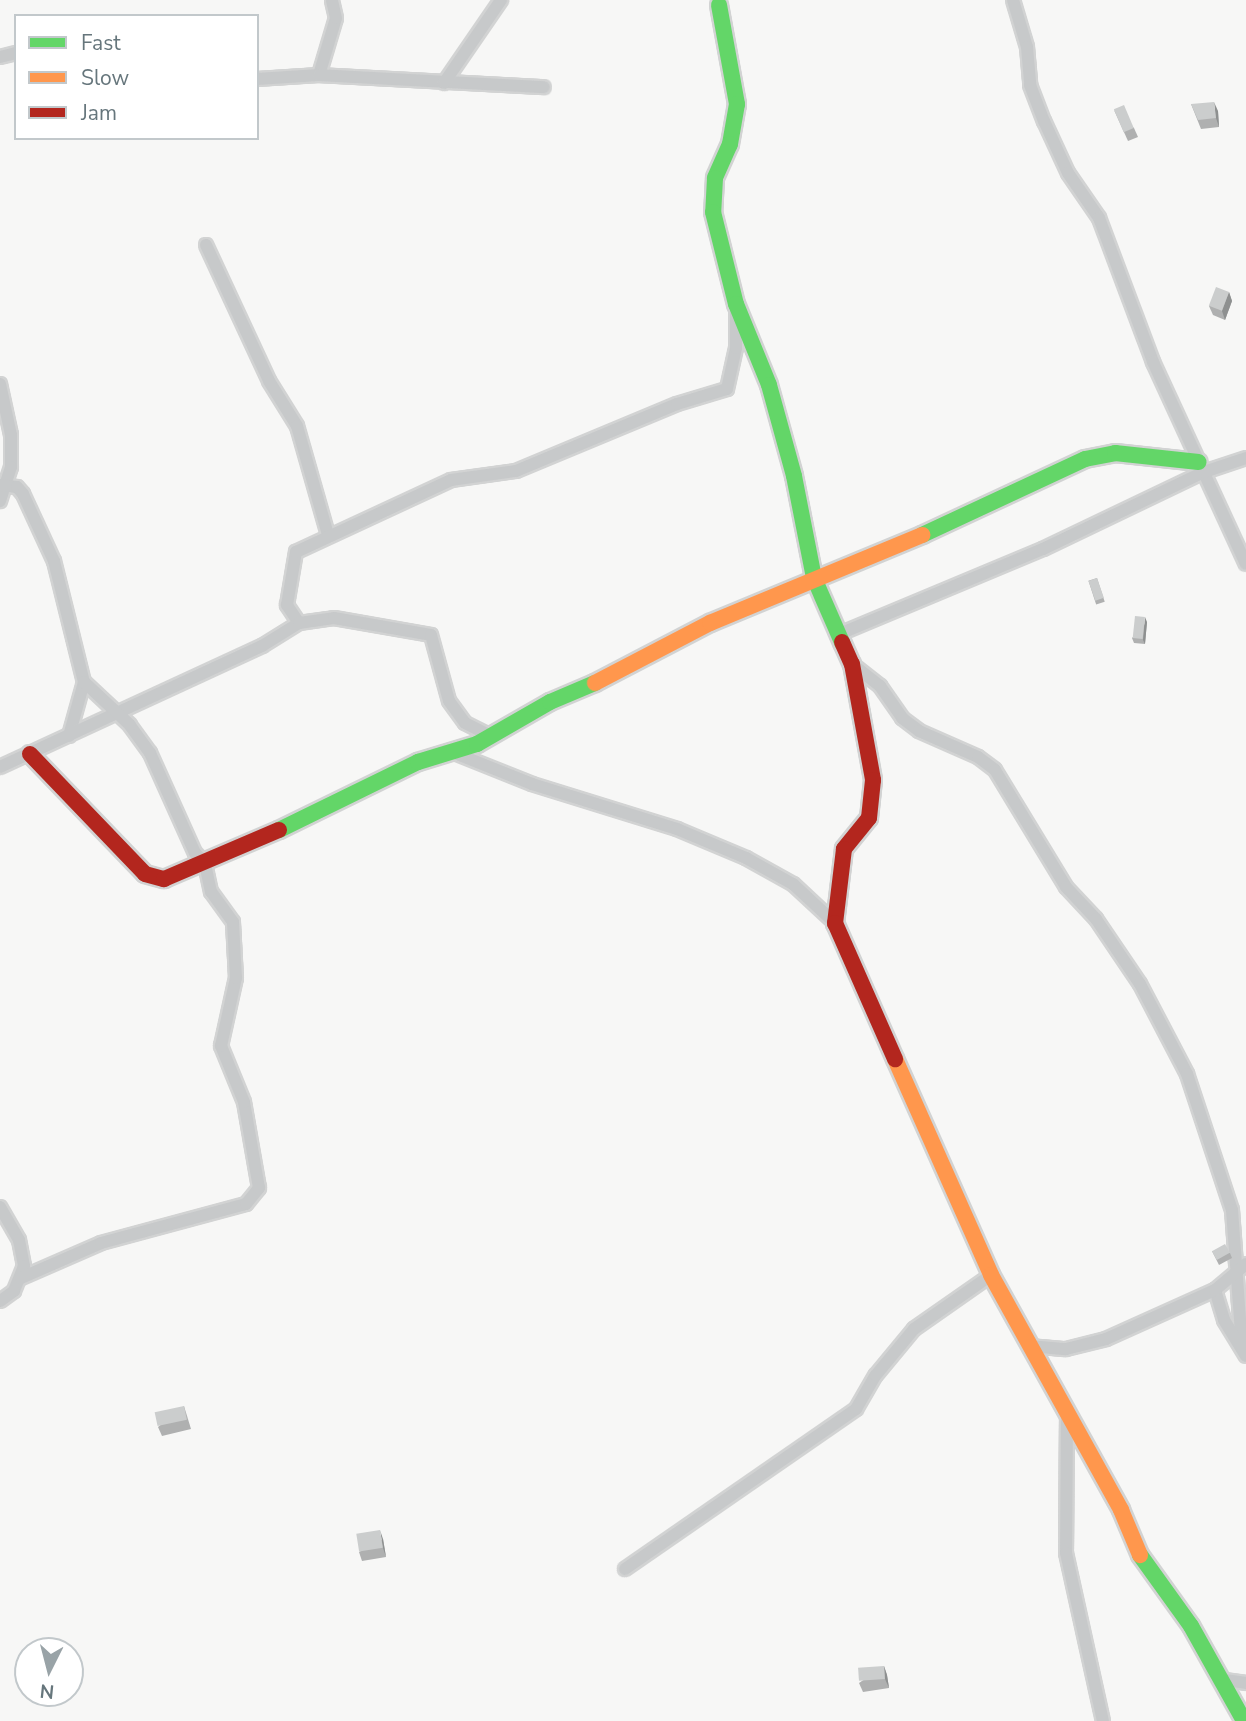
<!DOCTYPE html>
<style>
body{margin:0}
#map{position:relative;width:1246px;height:1721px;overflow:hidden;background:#f7f7f6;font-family:"Nunito Sans",sans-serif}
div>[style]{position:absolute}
.roads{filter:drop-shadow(2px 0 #d2d3d3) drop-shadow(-2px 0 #d2d3d3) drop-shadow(0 2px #d2d3d3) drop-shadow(0 -2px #d2d3d3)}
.street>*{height:12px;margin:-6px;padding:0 6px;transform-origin:6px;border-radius:6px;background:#c7c9ca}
.fast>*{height:16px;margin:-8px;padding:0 8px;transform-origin:8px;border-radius:8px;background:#63d668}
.slow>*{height:16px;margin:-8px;padding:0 8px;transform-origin:8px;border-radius:8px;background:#ff974d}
.jam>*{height:16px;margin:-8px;padding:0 8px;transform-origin:8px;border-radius:8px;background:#b3261e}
.wall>*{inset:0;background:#afb0b0;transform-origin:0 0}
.shaded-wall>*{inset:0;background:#8e9090}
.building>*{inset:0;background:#cbcdcd;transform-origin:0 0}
span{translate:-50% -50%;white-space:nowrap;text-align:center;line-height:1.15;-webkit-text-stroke:7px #fff;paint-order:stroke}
.legend{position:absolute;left:14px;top:14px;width:245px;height:126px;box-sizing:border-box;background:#fff;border:2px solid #c2c8cb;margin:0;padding:9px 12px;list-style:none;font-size:21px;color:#66767c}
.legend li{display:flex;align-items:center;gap:14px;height:35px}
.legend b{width:35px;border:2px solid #c2c8cb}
.north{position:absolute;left:14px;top:1637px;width:70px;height:70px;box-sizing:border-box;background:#fff;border:2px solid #c2c8cb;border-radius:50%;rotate:186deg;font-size:19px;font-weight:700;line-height:28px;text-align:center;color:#66767c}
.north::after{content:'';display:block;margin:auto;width:24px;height:32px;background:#99a3a7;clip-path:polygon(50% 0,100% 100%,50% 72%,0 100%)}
</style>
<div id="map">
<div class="roads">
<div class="street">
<div style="left:1013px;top:0;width:49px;rotate:73.4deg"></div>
<div style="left:1027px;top:47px;width:38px;rotate:85deg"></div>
<div style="left:1030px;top:85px;width:39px;rotate:69deg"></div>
<div style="left:1044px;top:121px;width:57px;rotate:65.2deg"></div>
<div style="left:1068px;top:173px;width:55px;rotate:55.4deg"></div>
<div style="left:1099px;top:218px;width:154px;rotate:69.4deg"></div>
<div style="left:1153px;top:362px;width:222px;rotate:65.3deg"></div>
<div style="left:0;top:57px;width:16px;rotate:-14deg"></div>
<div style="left:319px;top:75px;width:59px;rotate:-73.4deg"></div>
<div style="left:336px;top:18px;width:18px;rotate:-103deg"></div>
<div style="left:257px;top:79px;width:62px;rotate:-3.7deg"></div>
<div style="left:319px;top:75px;width:225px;rotate:3.1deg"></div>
<div style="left:444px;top:83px;width:101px;rotate:-55.5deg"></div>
<div style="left:206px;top:245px;width:150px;rotate:65.1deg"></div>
<div style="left:269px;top:381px;width:53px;rotate:58.1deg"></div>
<div style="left:297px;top:426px;width:113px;rotate:74.1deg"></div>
<div style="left:0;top:384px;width:52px;rotate:77.8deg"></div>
<div style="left:11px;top:435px;width:32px;rotate:90deg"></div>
<div style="left:11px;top:467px;width:36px;rotate:108deg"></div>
<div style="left:0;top:485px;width:17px;rotate:7deg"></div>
<div style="left:17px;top:487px;width:9px;rotate:49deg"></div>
<div style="left:23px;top:494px;width:74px;rotate:65.2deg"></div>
<div style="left:54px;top:561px;width:125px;rotate:76.1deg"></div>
<div style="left:84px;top:682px;width:56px;rotate:105.5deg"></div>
<div style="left:299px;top:623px;width:22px;rotate:-124deg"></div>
<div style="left:287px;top:605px;width:54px;rotate:-80.4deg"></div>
<div style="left:296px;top:552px;width:171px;rotate:-24.9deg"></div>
<div style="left:451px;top:480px;width:66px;rotate:-7.9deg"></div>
<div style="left:516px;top:471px;width:174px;rotate:-22.6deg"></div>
<div style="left:677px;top:404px;width:52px;rotate:-16.7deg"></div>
<div style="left:727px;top:389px;width:42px;rotate:-77.6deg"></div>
<div style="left:736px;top:348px;width:40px;rotate:-90deg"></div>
<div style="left:837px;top:635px;width:223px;rotate:-22.7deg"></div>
<div style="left:1043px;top:549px;width:178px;rotate:-25.6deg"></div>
<div style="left:1204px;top:472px;width:44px;rotate:-18.4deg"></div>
<div style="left:852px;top:664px;width:36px;rotate:38deg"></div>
<div style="left:880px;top:686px;width:39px;rotate:55deg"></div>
<div style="left:902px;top:718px;width:21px;rotate:37deg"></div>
<div style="left:919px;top:731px;width:64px;rotate:23.8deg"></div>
<div style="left:978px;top:757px;width:21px;rotate:37deg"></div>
<div style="left:995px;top:770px;width:137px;rotate:58.7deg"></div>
<div style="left:1066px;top:887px;width:44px;rotate:46.8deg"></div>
<div style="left:1096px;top:919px;width:78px;rotate:55.9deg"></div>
<div style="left:1140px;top:984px;width:102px;rotate:62.4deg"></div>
<div style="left:1187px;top:1074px;width:143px;rotate:71.7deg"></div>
<div style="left:1232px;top:1210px;width:135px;rotate:85.8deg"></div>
<div style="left:452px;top:752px;width:86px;rotate:21.8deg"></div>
<div style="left:532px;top:784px;width:152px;rotate:17.2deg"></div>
<div style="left:677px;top:829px;width:75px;rotate:22.8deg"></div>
<div style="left:746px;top:858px;width:54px;rotate:29deg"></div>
<div style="left:793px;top:884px;width:57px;rotate:42.9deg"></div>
<div style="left:0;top:767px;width:289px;rotate:-24.8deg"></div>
<div style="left:262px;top:646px;width:44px;rotate:-31.9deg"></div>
<div style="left:299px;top:623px;width:35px;rotate:-8deg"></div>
<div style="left:334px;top:618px;width:98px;rotate:9.9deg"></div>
<div style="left:431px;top:635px;width:68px;rotate:74.7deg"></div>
<div style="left:449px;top:701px;width:27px;rotate:54deg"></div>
<div style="left:465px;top:723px;width:28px;rotate:27deg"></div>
<div style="left:0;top:1207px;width:38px;rotate:60deg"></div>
<div style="left:19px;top:1240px;width:26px;rotate:79deg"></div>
<div style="left:24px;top:1266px;width:27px;rotate:112deg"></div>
<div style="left:14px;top:1291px;width:17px;rotate:144deg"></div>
<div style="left:21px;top:1278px;width:87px;rotate:-23.6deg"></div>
<div style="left:101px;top:1243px;width:150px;rotate:-15.1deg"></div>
<div style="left:246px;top:1204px;width:21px;rotate:-51deg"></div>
<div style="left:259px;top:1188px;width:87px;rotate:-99.9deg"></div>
<div style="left:244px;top:1102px;width:61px;rotate:-112.3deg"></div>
<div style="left:221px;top:1046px;width:70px;rotate:-77.6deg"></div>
<div style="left:236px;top:978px;width:56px;rotate:-93.1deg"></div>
<div style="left:233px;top:922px;width:37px;rotate:-126deg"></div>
<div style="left:211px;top:892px;width:30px;rotate:-102deg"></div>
<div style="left:205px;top:863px;width:14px;rotate:-135deg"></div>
<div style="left:195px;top:853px;width:110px;rotate:-114.2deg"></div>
<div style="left:150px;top:753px;width:34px;rotate:-126deg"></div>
<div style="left:130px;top:725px;width:63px;rotate:-136.9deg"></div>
<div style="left:1215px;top:1290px;width:31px;rotate:73deg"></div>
<div style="left:1224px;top:1320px;width:42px;rotate:58.6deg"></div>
<div style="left:1029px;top:1346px;width:37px;rotate:5deg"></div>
<div style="left:1066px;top:1349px;width:41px;rotate:-14deg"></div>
<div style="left:1106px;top:1339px;width:120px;rotate:-24.2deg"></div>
<div style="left:1215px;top:1290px;width:40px;rotate:-40deg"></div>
<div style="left:1067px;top:1413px;width:140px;rotate:90.4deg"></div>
<div style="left:1066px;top:1553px;width:172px;rotate:77.6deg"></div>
<div style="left:625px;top:1569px;width:281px;rotate:-34.7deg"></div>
<div style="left:856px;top:1409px;width:39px;rotate:-60deg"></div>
<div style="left:876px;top:1375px;width:60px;rotate:-50.4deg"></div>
<div style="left:914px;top:1329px;width:94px;rotate:-35deg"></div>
<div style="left:1225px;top:1680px;width:21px;rotate:8deg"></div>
</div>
<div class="fast">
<div style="left:719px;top:5px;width:101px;rotate:79.7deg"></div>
<div style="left:737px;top:104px;width:41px;rotate:99.9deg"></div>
<div style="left:730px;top:144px;width:37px;rotate:114deg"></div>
<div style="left:715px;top:178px;width:34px;rotate:93deg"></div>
<div style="left:713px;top:212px;width:95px;rotate:76deg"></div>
<div style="left:736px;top:304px;width:87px;rotate:67.8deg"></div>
<div style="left:769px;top:385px;width:94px;rotate:74.6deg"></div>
<div style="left:794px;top:476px;width:104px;rotate:78.9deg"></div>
<div style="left:814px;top:578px;width:70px;rotate:66.4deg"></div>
<div style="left:922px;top:535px;width:180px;rotate:-25deg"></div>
<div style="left:1085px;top:459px;width:31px;rotate:-11deg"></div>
<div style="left:1115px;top:453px;width:84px;rotate:6.1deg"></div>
<div style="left:279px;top:830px;width:155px;rotate:-26.1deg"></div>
<div style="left:418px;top:762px;width:62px;rotate:-17deg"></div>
<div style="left:477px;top:744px;width:84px;rotate:-29.9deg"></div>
<div style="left:550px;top:702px;width:49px;rotate:-22.9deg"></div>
<div style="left:1140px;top:1555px;width:87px;rotate:54.3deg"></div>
<div style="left:1191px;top:1626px;width:109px;rotate:60.8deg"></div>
</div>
<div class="slow">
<div style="left:595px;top:683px;width:130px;rotate:-27.6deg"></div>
<div style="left:710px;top:623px;width:230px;rotate:-22.5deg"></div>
<div style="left:895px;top:1059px;width:236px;rotate:66deg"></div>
<div style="left:991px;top:1275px;width:269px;rotate:61deg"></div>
<div style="left:1121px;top:1510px;width:49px;rotate:67.1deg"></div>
</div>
<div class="jam">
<div style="left:842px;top:642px;width:24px;rotate:66deg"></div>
<div style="left:852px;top:664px;width:118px;rotate:79.7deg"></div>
<div style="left:873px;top:780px;width:38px;rotate:96deg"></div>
<div style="left:869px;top:818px;width:40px;rotate:129deg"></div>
<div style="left:844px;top:849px;width:75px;rotate:96.9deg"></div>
<div style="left:835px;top:923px;width:149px;rotate:66.2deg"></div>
<div style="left:30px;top:754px;width:166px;rotate:46.2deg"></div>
<div style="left:145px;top:874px;width:20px;rotate:15deg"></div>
<div style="left:164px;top:879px;width:125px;rotate:-23.1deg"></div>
</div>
</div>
<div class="wall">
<div style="clip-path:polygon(1191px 104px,1218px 111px,1219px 127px,1201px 129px)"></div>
<div style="clip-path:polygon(1114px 110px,1134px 128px,1138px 137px,1128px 141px)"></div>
<div style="clip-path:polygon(1229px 292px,1232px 301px,1225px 320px,1213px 315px,1209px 306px)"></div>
<div style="left:1097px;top:578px;width:25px;height:9px;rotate:72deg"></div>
<div style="clip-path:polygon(1147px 622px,1145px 644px,1134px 643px,1132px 638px)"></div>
<div style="clip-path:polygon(1212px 1251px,1230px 1253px,1232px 1258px,1219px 1265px)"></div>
<div style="clip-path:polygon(184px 1406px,191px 1429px,162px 1436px,158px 1427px)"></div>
<div style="clip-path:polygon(383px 1539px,386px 1557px,362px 1561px,359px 1552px)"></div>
<div style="clip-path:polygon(884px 1666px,887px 1675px,889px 1688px,863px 1692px,859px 1683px)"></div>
</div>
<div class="shaded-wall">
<div style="clip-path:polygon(1214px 102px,1218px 111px,1219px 127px,1216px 118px)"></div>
<div style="clip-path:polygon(1229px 292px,1232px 301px,1225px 320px,1222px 311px)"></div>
<div style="clip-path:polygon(1145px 617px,1147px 622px,1145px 644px,1143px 640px)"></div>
<div style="clip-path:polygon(380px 1530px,383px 1539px,386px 1557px,383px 1548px)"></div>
<div style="clip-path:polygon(884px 1666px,887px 1675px,889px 1688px,885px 1679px)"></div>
</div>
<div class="building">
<div style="clip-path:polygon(1214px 102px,1216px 118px,1198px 120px,1191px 104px)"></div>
<div style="left:1124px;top:105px;width:25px;height:11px;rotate:67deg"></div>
<div style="left:1216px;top:287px;width:14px;height:20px;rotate:21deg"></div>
<div style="left:1097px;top:578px;width:21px;height:9px;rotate:71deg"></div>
<div style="left:1135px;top:616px;width:10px;height:22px;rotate:6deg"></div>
<div style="left:1225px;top:1244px;width:10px;height:15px;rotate:61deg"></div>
<div style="left:184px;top:1406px;width:14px;height:30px;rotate:78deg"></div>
<div style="left:380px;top:1530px;width:18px;height:24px;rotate:81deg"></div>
<div style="left:884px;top:1666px;width:13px;height:26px;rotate:86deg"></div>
</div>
<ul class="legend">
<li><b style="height:9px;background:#63d668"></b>Fast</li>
<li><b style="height:9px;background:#ff974d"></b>Slow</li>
<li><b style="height:9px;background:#b3261e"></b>Jam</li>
</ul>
<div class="north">N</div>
</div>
